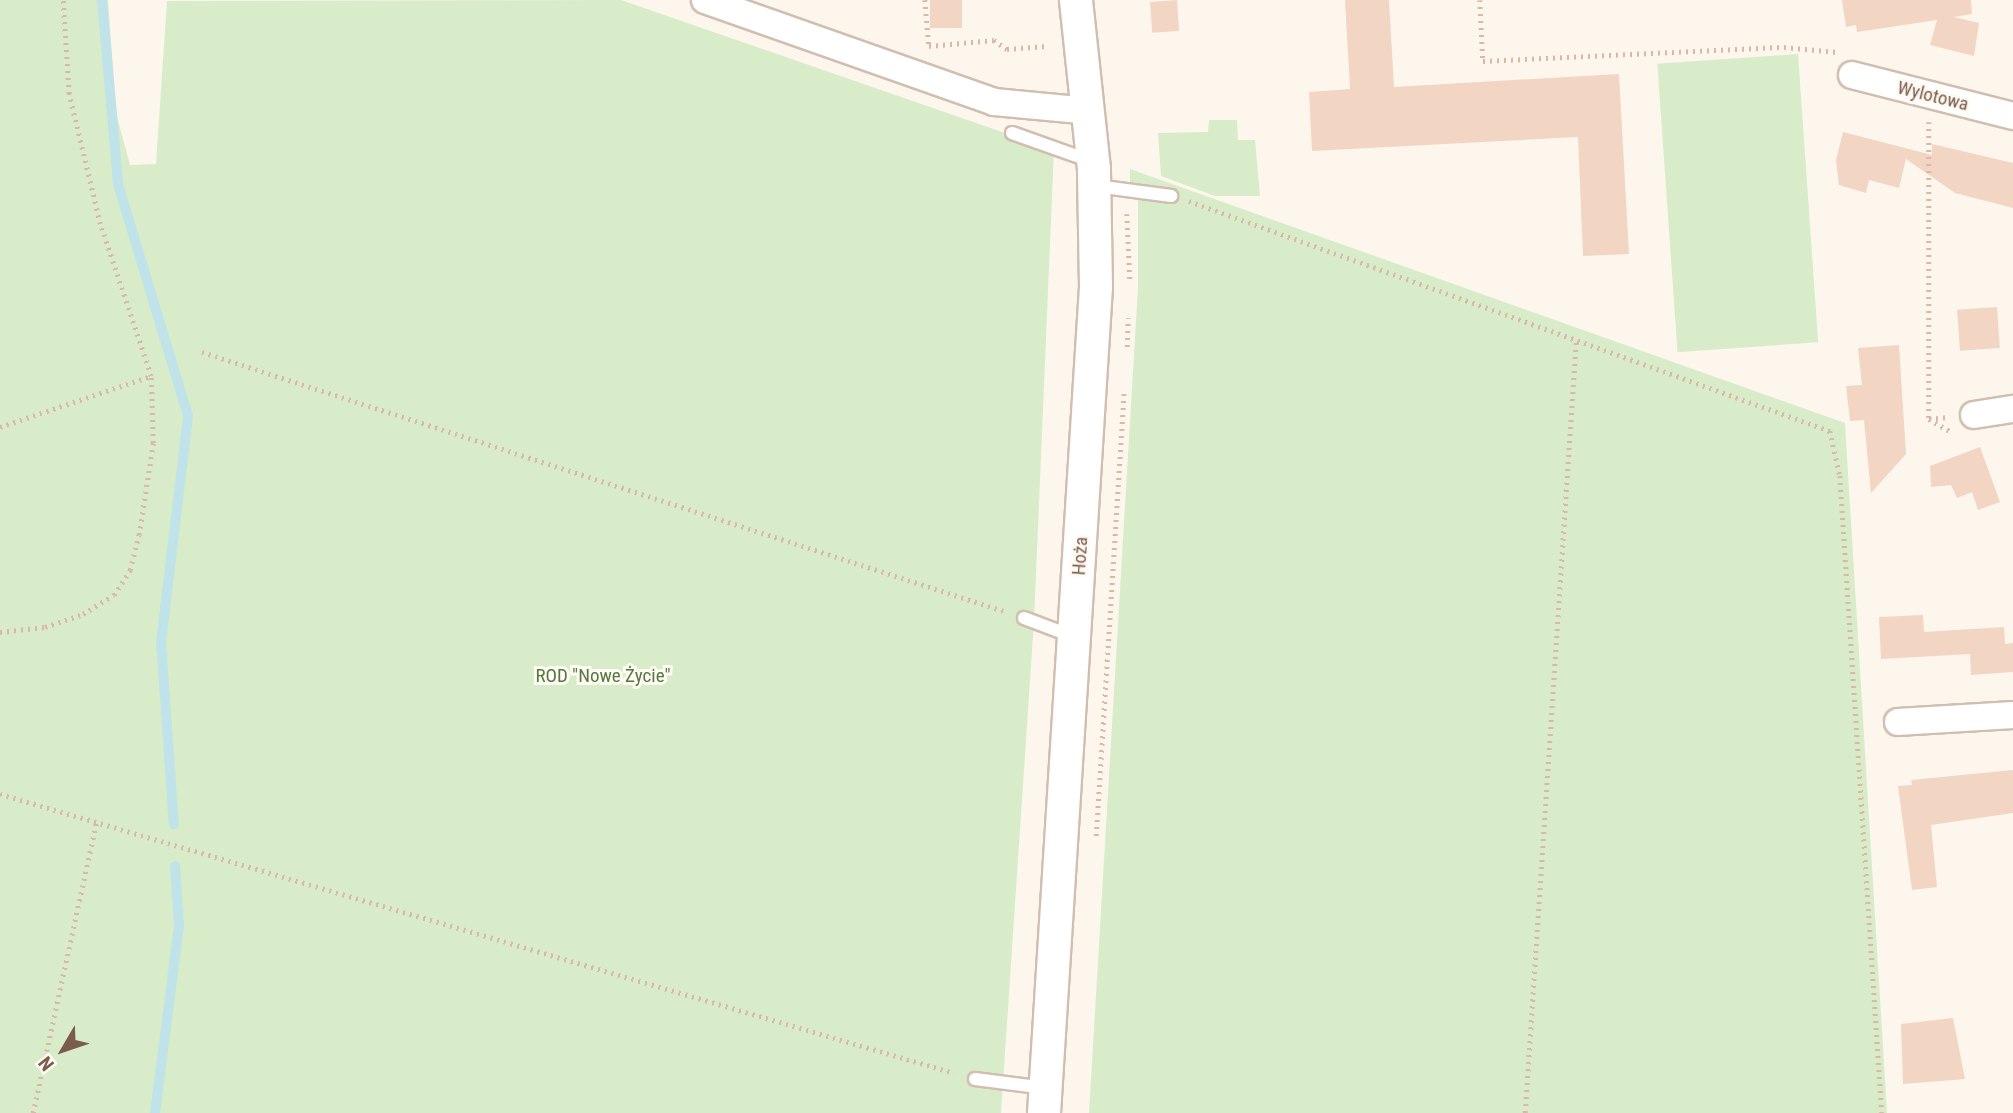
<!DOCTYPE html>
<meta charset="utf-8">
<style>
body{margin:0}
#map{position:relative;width:2013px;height:1113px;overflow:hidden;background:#fdf6ec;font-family:"Roboto Condensed",sans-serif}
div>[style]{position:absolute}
.green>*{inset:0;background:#d8ecc9;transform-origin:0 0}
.stream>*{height:10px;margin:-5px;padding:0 5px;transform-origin:5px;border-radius:5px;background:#bfe3e8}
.building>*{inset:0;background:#f3d5c3;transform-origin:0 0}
.path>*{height:4.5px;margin-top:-2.25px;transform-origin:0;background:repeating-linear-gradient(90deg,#d9b8a5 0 2px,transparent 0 7px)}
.roads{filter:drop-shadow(2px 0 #d1beb0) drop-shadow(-2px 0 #d1beb0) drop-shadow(0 2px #d1beb0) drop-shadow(0 -2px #d1beb0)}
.service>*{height:12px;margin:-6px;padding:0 6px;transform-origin:6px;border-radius:6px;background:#fff}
.minor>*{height:26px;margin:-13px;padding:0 13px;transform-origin:13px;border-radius:13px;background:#fff}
.tertiary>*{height:32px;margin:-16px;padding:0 16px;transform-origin:16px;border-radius:16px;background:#fff}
span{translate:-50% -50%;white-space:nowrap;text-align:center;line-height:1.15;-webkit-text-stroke:6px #fffaf3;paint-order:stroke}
.street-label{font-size:19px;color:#7a5c4d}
.park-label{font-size:19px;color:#537a41}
.north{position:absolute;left:28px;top:1015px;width:70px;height:70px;-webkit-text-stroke:5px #fffaf3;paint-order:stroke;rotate:231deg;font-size:19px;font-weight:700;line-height:28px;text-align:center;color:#7a5c4d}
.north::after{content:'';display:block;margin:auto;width:24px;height:32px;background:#7a5c4d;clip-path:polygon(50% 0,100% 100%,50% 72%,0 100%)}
</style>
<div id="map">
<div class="green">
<div style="clip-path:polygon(0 0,108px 0,116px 113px,130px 165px,156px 164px,167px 1px,621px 0,1054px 150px,1034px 621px,1001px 1113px,0 1113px)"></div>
<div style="left:1798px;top:54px;width:289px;height:141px;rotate:86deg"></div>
<div style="clip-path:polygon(1209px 120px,1237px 120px,1238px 140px,1255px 140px,1260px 196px,1215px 196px,1161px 176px,1158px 133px,1208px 132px)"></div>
<div style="clip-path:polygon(1130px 169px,1845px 423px,1887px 1113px,1089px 1113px,1138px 287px,1138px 201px,1130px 188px)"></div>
</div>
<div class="stream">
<div style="left:102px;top:0;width:185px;rotate:85deg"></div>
<div style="left:118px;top:184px;width:242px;rotate:73.2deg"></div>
<div style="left:188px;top:416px;width:227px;rotate:96.8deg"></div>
<div style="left:161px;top:641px;width:184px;rotate:86deg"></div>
<div style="left:155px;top:1113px;width:189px;rotate:-82.7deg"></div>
<div style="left:179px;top:926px;width:60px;rotate:-93.8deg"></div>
</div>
<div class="building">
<div style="left:930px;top:0;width:32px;height:28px"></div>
<div style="left:1177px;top:0;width:31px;height:27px;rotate:86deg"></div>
<div style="clip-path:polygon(1345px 0,1389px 0,1394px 87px,1619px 74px,1629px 254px,1583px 256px,1578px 137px,1312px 151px,1309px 92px,1350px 89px)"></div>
<div style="clip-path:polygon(1842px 0,1971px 0,1972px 14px,1954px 17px,1979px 23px,1974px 56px,1930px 45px,1937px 20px,1857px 32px,1856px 25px,1846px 27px)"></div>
<div style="clip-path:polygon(1843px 132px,1932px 155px,1932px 144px,2013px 163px,2013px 208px,1955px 193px,1906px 159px,1899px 188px,1869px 180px,1866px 193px,1839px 185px,1836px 160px)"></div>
<div style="left:1997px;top:307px;width:41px;height:40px;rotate:86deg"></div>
<div style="clip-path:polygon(1899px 345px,1906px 454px,1871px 493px,1864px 420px,1850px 421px,1846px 386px,1862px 385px,1858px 348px)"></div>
<div style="clip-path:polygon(1980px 447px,2000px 502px,1978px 510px,1972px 492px,1957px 498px,1951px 485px,1931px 487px,1930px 466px)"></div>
<div style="clip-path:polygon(1923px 615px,1924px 632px,2004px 627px,2005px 644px,2013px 643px,2013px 672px,1971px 675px,1970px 654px,1881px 659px,1879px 617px)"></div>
<div style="clip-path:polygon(2013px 770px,2013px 813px,1931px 825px,1937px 887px,1912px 890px,1898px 786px,1912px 785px,1911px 780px)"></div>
<div style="clip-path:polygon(1953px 1018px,1965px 1079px,1903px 1084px,1901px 1024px)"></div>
</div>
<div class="path">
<div style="left:925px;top:0;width:46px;rotate:85deg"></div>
<div style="left:929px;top:46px;width:65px;rotate:-5.3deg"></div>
<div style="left:994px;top:40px;width:16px;rotate:35deg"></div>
<div style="left:1007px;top:49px;width:41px;rotate:-4.2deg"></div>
<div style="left:1480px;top:0;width:61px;rotate:87.2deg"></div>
<div style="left:1483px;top:61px;width:301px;rotate:-2.7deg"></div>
<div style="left:1784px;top:47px;width:53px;rotate:5.4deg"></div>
<div style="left:1929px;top:122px;width:297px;rotate:90deg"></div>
<div style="left:1929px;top:419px;width:20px;rotate:-6deg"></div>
<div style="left:1189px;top:201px;width:681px;rotate:19.74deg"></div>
<div style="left:1830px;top:431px;width:46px;rotate:77.5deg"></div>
<div style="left:1840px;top:476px;width:638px;rotate:86.23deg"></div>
<div style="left:1127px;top:214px;width:67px;rotate:87.4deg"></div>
<div style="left:1127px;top:347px;width:29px;rotate:-88deg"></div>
<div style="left:202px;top:352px;width:843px;rotate:17.9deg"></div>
<div style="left:1929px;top:419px;width:24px;rotate:30deg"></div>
<div style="left:0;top:427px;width:159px;rotate:-18.7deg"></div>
<div style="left:0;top:632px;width:45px;rotate:-6.3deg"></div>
<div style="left:45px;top:627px;width:40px;rotate:-18.9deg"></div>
<div style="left:83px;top:614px;width:36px;rotate:-32deg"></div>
<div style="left:114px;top:595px;width:30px;rotate:-57deg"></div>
<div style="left:130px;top:570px;width:36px;rotate:-76deg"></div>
<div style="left:139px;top:535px;width:93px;rotate:-81.3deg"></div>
<div style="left:153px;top:443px;width:67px;rotate:-91.7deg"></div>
<div style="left:151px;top:376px;width:160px;rotate:-108.5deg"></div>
<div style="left:100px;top:224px;width:134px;rotate:-103.4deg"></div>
<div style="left:69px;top:94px;width:94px;rotate:-93.7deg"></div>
<div style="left:0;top:794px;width:994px;rotate:16.3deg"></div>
<div style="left:1096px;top:836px;width:443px;rotate:-86.4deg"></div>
<div style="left:33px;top:1113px;width:297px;rotate:-77.7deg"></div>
<div style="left:1525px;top:1113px;width:773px;rotate:-86.22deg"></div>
</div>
<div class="roads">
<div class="service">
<div style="left:1012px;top:133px;width:84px;rotate:19.5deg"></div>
<div style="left:1096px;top:186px;width:76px;rotate:7.6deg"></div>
<div style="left:1024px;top:618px;width:53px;rotate:20.8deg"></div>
<div style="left:975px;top:1079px;width:71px;rotate:7.3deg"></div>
</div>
<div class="minor">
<div style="left:705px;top:0;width:306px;rotate:19.4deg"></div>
<div style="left:994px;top:102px;width:95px;rotate:5.4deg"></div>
<div style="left:1852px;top:75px;width:166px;rotate:14.3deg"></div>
<div style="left:1974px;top:415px;width:39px;rotate:-9deg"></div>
<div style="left:1898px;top:722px;width:115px;rotate:-3.5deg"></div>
</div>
<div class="tertiary">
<div style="left:1044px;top:1113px;width:828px;rotate:-86.4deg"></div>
<div style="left:1096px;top:287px;width:118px;rotate:-91deg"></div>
<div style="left:1094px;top:169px;width:170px;rotate:-96.1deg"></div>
</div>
</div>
<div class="street-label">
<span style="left:1933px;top:96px;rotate:14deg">Wylotowa</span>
<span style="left:1080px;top:556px;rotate:-86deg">Hoża</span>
</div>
<div class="park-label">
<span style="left:603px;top:676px">ROD "Nowe Życie"</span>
</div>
<div class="north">N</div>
</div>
